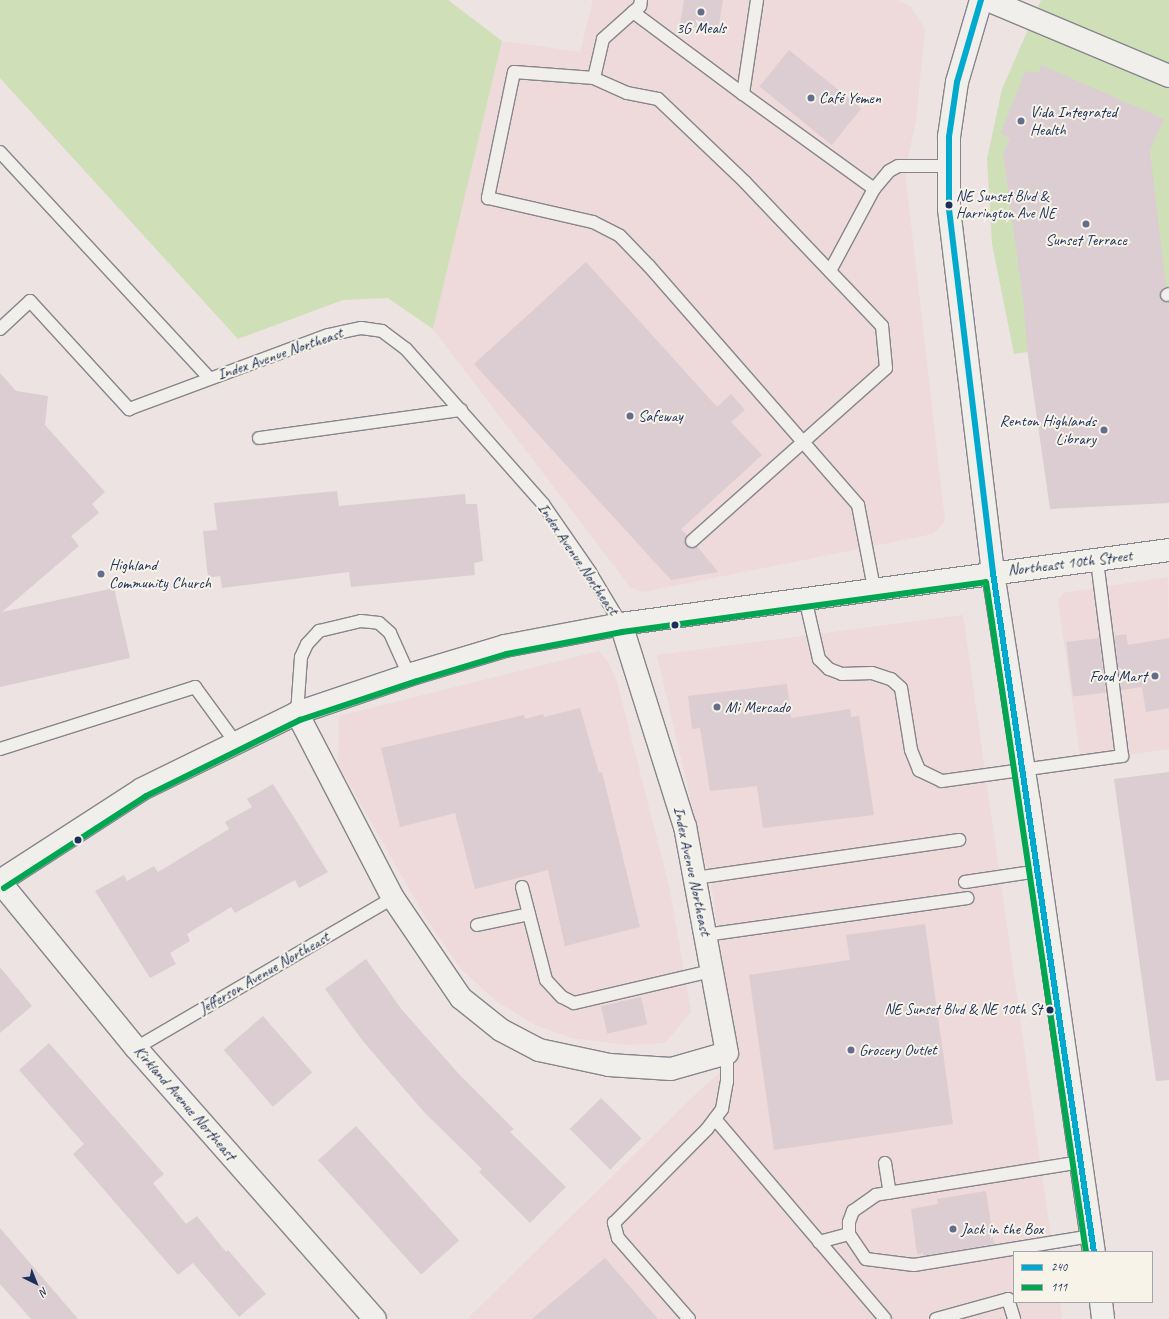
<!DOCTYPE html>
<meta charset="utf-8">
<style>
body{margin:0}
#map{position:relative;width:1169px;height:1319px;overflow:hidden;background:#ede3e2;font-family:Caveat,sans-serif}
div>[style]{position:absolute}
.built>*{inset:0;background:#eed9db}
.green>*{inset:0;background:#cfdfb8}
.building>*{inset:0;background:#dbcdd2;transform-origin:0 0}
.roads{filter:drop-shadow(1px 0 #86858d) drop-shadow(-1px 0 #86858d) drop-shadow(0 1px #86858d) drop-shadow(0 -1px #86858d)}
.lane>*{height:12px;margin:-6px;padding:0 6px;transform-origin:6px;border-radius:6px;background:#f1efeb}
.street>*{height:22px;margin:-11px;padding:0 11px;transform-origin:11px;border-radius:11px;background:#f1efeb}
.primary>*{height:22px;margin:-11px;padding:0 11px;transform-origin:11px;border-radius:11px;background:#f1efeb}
.bus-1>*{height:6px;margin:-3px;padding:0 3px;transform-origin:3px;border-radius:3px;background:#00a9ce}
.bus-2>*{height:6px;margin:-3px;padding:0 3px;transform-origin:3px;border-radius:3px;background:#00a651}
.dots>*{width:11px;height:11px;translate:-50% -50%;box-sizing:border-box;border:2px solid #f7f3e8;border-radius:50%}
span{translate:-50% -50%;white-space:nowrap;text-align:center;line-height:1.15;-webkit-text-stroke:4px #f7f3e8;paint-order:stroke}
.bus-label{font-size:15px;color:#1b2f5e}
.left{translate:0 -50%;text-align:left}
.right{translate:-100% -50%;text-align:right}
.poi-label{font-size:16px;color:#1b2f5e}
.street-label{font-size:16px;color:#1b2f5e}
.legend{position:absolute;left:1013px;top:1251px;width:140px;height:52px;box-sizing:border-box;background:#f7f3e8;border:1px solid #9fa5b1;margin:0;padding:5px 7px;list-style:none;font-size:12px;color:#1b2f5e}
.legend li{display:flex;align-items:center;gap:8px;height:20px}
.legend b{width:20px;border:1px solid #9fa5b1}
.north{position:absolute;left:16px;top:1263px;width:40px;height:40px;-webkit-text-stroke:3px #f7f3e8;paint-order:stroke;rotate:137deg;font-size:11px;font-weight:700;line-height:16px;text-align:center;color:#1b2f5e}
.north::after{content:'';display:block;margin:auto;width:14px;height:18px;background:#1b2f5e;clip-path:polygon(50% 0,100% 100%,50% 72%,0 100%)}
</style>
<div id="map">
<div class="built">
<div style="clip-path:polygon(593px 0,898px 0,911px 7px,925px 29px,916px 121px,905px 171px,945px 521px,933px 534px,643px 592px,631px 588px,433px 329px,502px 41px,580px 52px)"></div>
<div style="clip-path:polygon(1168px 577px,1169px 749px,1081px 762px,1058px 601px,1063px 593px)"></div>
<div style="clip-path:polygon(963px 615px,1053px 1252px,1014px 1252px,1014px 1302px,1060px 1302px,1062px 1319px,467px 1319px,699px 1091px,735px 1059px,713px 895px,657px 655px)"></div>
<div style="clip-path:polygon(599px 651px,609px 663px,617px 682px,669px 886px,691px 1012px,665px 1043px,626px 1045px,572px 1038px,535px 1025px,496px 1001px,461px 969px,427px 920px,338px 764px,339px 716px)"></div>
</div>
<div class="green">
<div style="clip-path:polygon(0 0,448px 0,502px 41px,433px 329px,388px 298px,343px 300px,238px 339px,0 78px)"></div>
<div style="clip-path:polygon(1041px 0,1169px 0,1169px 331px,1014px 354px,992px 244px,987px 159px,1002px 89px)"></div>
</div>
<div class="building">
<div style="clip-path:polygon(684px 0,723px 0,718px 31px,680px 24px)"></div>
<div style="left:789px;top:50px;width:93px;height:47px;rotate:39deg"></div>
<div style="clip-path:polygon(1041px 65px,1164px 119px,1150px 151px,1166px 287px,1160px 295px,1163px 301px,1168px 302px,1169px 311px,1169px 503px,1050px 509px,1028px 356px,1023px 299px,1003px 153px,1010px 139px,1001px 133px,1025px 71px,1039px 73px)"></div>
<div style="clip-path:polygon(586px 262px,717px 407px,731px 394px,745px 410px,731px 422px,762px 455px,681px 529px,687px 535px,686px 546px,690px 548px,697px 546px,718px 572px,671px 580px,474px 364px)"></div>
<div style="clip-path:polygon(0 373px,16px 391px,48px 396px,45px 425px,105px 492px,92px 504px,99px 513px,71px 536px,79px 546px,2px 612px,114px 588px,130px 658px,0 687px)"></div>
<div style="clip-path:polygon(337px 491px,339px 506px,465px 494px,466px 504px,477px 504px,483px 561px,474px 563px,475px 575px,351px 587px,349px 572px,222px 588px,220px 576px,208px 578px,203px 531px,217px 530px,214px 503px)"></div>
<div style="clip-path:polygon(1126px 634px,1128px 645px,1169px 638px,1169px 708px,1146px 712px,1142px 687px,1121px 690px,1114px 636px)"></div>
<div style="left:1099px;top:638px;width:55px;height:33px;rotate:83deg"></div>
<div style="clip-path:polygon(787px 684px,791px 718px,850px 709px,851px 717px,859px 716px,874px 815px,763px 828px,757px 786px,710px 791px,700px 728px,692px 729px,688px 696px)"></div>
<div style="clip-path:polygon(580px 708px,599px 773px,602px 772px,640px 927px,565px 946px,548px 870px,475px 889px,455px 813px,400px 827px,381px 748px,524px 715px,525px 719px,543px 714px,544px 717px)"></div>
<div style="clip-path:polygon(1169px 772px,1169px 1080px,1156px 1081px,1114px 779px)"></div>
<div style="clip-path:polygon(273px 784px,328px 872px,299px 888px,295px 880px,235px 913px,231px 907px,187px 934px,190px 941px,170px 953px,176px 964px,150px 978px,95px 891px,124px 875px,127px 881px,154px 866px,158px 872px,229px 829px,225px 822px,252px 807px,247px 799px)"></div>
<div style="clip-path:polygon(925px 924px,953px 1124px,774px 1150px,749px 975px,850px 960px,846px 935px)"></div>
<div style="clip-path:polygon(366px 959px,402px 1010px,458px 1073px,514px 1129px,510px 1132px,566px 1187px,530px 1223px,479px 1172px,482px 1169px,424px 1112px,362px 1040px,325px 989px)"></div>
<div style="clip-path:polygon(0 967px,32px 1006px,0 1033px)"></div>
<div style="left:641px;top:997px;width:28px;height:41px;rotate:77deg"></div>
<div style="left:263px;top:1016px;width:75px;height:52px;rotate:49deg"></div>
<div style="clip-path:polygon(49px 1043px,164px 1174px,153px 1183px,186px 1224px,197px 1216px,226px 1252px,228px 1250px,266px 1294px,239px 1317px,193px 1263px,178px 1275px,73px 1154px,84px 1144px,19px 1070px)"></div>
<div style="left:601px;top:1098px;width:57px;height:44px;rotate:45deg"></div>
<div style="left:356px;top:1126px;width:154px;height:51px;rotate:48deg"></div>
<div style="clip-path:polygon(986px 1191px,994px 1244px,923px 1256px,923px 1253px,917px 1254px,911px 1209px,938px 1204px,937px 1199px)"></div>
<div style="clip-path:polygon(0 1228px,78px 1319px,31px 1319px,0 1284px)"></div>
<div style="clip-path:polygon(605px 1258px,658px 1319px,532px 1319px)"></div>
</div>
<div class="roads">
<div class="lane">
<div style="left:757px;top:0;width:95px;rotate:98.5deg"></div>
<div style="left:743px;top:94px;width:162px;rotate:35.9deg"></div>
<div style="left:633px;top:12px;width:137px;rotate:36.7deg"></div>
<div style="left:594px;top:78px;width:40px;rotate:-77deg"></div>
<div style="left:603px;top:39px;width:50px;rotate:-41.7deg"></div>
<div style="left:640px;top:6px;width:6px;rotate:-81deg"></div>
<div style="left:0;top:152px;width:308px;rotate:47.2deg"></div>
<div style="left:830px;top:271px;width:93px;rotate:-61.8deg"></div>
<div style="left:874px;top:189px;width:23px;rotate:-50deg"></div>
<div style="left:889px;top:171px;width:10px;rotate:-29deg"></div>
<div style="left:898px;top:166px;width:51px"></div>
<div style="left:1167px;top:295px;width:2px;rotate:-27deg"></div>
<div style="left:0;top:329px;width:41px;rotate:-43deg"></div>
<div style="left:30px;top:301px;width:147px;rotate:47.5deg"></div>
<div style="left:129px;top:409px;width:212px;rotate:-20.4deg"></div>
<div style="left:328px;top:335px;width:34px;rotate:-12deg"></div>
<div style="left:361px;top:328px;width:21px;rotate:8deg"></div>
<div style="left:382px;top:331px;width:30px;rotate:37deg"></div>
<div style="left:406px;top:349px;width:207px;rotate:48.5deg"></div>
<div style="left:543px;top:504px;width:83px;rotate:55.3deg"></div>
<div style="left:590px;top:572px;width:61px;rotate:59.2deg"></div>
<div style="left:259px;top:438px;width:204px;rotate:-7.9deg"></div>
<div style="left:692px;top:541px;width:149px;rotate:-41.7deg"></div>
<div style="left:803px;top:442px;width:111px;rotate:-41.7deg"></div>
<div style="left:886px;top:368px;width:42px;rotate:-95.4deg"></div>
<div style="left:882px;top:326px;width:199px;rotate:-133.6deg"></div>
<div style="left:745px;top:182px;width:120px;rotate:-136.3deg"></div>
<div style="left:658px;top:99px;width:32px;rotate:-169deg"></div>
<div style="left:627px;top:93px;width:36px;rotate:-156deg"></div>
<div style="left:594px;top:78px;width:80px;rotate:-175.7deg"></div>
<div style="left:514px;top:72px;width:129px;rotate:101.7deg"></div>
<div style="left:488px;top:198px;width:108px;rotate:12.9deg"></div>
<div style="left:593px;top:222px;width:30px;rotate:27deg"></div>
<div style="left:620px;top:236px;width:42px;rotate:46deg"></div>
<div style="left:649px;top:266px;width:234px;rotate:48.8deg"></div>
<div style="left:803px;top:442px;width:84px;rotate:48.9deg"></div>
<div style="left:858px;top:505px;width:85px;rotate:79.1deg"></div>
<div style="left:805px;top:598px;width:63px;rotate:77.1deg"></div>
<div style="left:819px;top:659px;width:14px;rotate:45deg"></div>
<div style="left:829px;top:669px;width:14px;rotate:21deg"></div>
<div style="left:842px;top:674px;width:30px;rotate:-2deg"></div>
<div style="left:872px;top:673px;width:20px;rotate:18deg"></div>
<div style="left:891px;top:679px;width:13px;rotate:42deg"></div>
<div style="left:901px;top:688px;width:63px;rotate:80.8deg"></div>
<div style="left:911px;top:750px;width:22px;rotate:68deg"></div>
<div style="left:919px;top:770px;width:25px;rotate:26deg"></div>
<div style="left:942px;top:781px;width:182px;rotate:-7.9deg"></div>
<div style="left:1122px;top:756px;width:198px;rotate:-97.3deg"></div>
<div style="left:297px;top:713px;width:56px;rotate:-85.9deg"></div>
<div style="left:301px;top:657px;width:14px;rotate:-65deg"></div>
<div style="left:307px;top:644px;width:18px;rotate:-47deg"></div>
<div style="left:319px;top:631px;width:43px;rotate:-13.4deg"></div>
<div style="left:361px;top:621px;width:18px;rotate:6deg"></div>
<div style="left:379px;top:623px;width:15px;rotate:42deg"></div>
<div style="left:390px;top:633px;width:46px;rotate:65.7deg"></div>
<div style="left:0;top:749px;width:205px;rotate:-17.6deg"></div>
<div style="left:195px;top:687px;width:69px;rotate:53.8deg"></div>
<div style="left:695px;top:878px;width:267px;rotate:-8.2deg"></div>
<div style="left:965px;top:882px;width:75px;rotate:-8.5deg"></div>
<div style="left:522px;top:887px;width:96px;rotate:75.5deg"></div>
<div style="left:546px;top:980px;width:23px;rotate:47deg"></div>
<div style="left:562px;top:997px;width:13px;rotate:27deg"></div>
<div style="left:574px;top:1003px;width:142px;rotate:-13.1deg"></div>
<div style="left:477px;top:925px;width:53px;rotate:-11.9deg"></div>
<div style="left:705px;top:935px;width:265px;rotate:-8deg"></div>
<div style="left:136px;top:1048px;width:298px;rotate:-30.3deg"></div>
<div style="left:715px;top:1119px;width:262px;rotate:49.6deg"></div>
<div style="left:1081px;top:1162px;width:208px;rotate:170.9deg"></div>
<div style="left:876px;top:1195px;width:28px;rotate:145deg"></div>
<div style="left:853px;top:1211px;width:12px;rotate:110deg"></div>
<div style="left:849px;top:1222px;width:12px;rotate:90deg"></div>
<div style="left:849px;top:1234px;width:30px;rotate:56deg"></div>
<div style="left:866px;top:1259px;width:48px;rotate:7.1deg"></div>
<div style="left:914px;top:1265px;width:179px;rotate:-9.3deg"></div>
<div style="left:885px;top:1163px;width:30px;rotate:81deg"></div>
<div style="left:819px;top:1242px;width:31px;rotate:-15deg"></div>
<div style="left:689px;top:1319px;width:108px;rotate:-131.2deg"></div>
<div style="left:618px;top:1238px;width:16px;rotate:-105deg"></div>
<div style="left:614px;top:1223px;width:132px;rotate:-45.3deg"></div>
<div style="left:707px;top:1129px;width:25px;rotate:-53deg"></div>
<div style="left:722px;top:1109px;width:27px;rotate:-80deg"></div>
<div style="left:727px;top:1082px;width:29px;rotate:-90deg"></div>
<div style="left:936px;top:1319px;width:75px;rotate:-15.5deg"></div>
<div style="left:1008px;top:1299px;width:21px;rotate:73deg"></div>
</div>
<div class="street">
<div style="left:988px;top:0;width:196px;rotate:22.8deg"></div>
<div style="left:297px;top:713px;width:208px;rotate:62.6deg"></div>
<div style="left:393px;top:898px;width:121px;rotate:55.8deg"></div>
<div style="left:461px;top:998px;width:51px;rotate:38.7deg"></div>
<div style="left:501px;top:1030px;width:43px;rotate:27.8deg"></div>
<div style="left:539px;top:1050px;width:72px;rotate:12.1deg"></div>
<div style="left:609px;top:1065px;width:62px;rotate:3.7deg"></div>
<div style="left:671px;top:1069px;width:58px;rotate:-15.9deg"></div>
<div style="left:727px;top:1053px;width:230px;rotate:-100.5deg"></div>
<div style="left:685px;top:827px;width:213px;rotate:-107.5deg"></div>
<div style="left:0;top:881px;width:169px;rotate:-32.9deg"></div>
<div style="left:142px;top:789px;width:173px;rotate:-26.1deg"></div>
<div style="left:297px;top:713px;width:125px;rotate:-18.7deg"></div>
<div style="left:415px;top:673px;width:94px;rotate:-16.7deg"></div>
<div style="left:505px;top:646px;width:118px;rotate:-10.7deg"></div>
<div style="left:621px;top:624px;width:553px;rotate:-7.69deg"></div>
<div style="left:0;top:882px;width:215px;rotate:50.7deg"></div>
<div style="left:136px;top:1048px;width:361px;rotate:48.6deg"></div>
</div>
<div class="primary">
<div style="left:981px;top:0;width:85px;rotate:106.3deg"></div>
<div style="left:957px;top:82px;width:56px;rotate:98.3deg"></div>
<div style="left:949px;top:137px;width:72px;rotate:90deg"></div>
<div style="left:949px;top:209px;width:367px;rotate:83.1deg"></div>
<div style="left:993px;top:573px;width:232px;rotate:81.1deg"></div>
<div style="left:1029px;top:802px;width:455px;rotate:81.8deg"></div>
<div style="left:1101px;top:1302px;width:17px;rotate:83deg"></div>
</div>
</div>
<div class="bus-1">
<div style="left:981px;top:0;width:85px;rotate:106.3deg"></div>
<div style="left:957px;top:82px;width:56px;rotate:98.3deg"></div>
<div style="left:949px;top:137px;width:72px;rotate:90deg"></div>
<div style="left:949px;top:209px;width:367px;rotate:83.1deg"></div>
<div style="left:993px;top:573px;width:686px;rotate:81.54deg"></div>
</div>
<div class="bus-2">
<div style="left:4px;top:888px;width:169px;rotate:-32.9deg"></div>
<div style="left:146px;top:796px;width:172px;rotate:-26.3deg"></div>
<div style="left:300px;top:720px;width:123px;rotate:-18.4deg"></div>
<div style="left:417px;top:681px;width:94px;rotate:-16.7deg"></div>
<div style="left:507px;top:654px;width:117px;rotate:-10.8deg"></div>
<div style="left:622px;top:632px;width:367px;rotate:-7.8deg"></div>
<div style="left:986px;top:582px;width:677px;rotate:81.51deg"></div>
</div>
<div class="dots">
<div style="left:701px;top:12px;background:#646e8c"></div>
<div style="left:811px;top:98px;background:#646e8c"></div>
<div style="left:1021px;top:121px;background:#646e8c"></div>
<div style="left:949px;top:205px;background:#1b2f5e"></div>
<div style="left:1086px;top:224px;background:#646e8c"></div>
<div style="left:630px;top:416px;background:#646e8c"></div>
<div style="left:1104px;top:430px;background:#646e8c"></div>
<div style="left:101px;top:574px;background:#646e8c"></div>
<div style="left:675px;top:625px;background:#1b2f5e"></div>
<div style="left:1155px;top:676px;background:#646e8c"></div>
<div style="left:717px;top:707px;background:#646e8c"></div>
<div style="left:78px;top:840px;background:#1b2f5e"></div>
<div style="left:1050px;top:1010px;background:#1b2f5e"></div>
<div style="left:851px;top:1050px;background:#646e8c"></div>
<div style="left:953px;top:1229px;background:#646e8c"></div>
</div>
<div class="bus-label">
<span class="left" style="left:956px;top:205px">NE Sunset Blvd &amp;<br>Harrington Ave NE</span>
<span class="right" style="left:1042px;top:1010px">NE Sunset Blvd &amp; NE 10th St</span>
</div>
<div class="poi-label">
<span style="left:701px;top:28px">3G Meals</span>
<span class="left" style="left:819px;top:98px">Café Yemen</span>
<span class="left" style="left:1030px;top:121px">Vida Integrated<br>Health</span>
<span style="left:1086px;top:240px">Sunset Terrace</span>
<span class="left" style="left:638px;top:416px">Safeway</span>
<span class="right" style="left:1096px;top:430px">Renton Highlands<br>Library</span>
<span class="left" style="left:109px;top:574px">Highland<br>Community Church</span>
<span class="right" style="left:1147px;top:676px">Food Mart</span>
<span class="left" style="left:725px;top:707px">Mi Mercado</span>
<span class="left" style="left:859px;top:1050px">Grocery Outlet</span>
<span class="left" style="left:961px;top:1229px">Jack in the Box</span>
</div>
<div class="street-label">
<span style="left:280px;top:354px;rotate:-19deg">Index Avenue Northeast</span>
<span style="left:578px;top:559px;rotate:56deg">Index Avenue Northeast</span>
<span style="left:1070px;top:563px;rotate:-7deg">Northeast 10th Street</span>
<span style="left:692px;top:871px;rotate:78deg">Index Avenue Northeast</span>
<span style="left:264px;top:973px;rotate:-30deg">Jefferson Avenue Northeast</span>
<span style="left:185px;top:1103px;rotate:49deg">Kirkland Avenue Northeast</span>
</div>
<ul class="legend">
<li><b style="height:5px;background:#00a9ce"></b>240</li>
<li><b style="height:5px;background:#00a651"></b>111</li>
</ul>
<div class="north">N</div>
</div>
